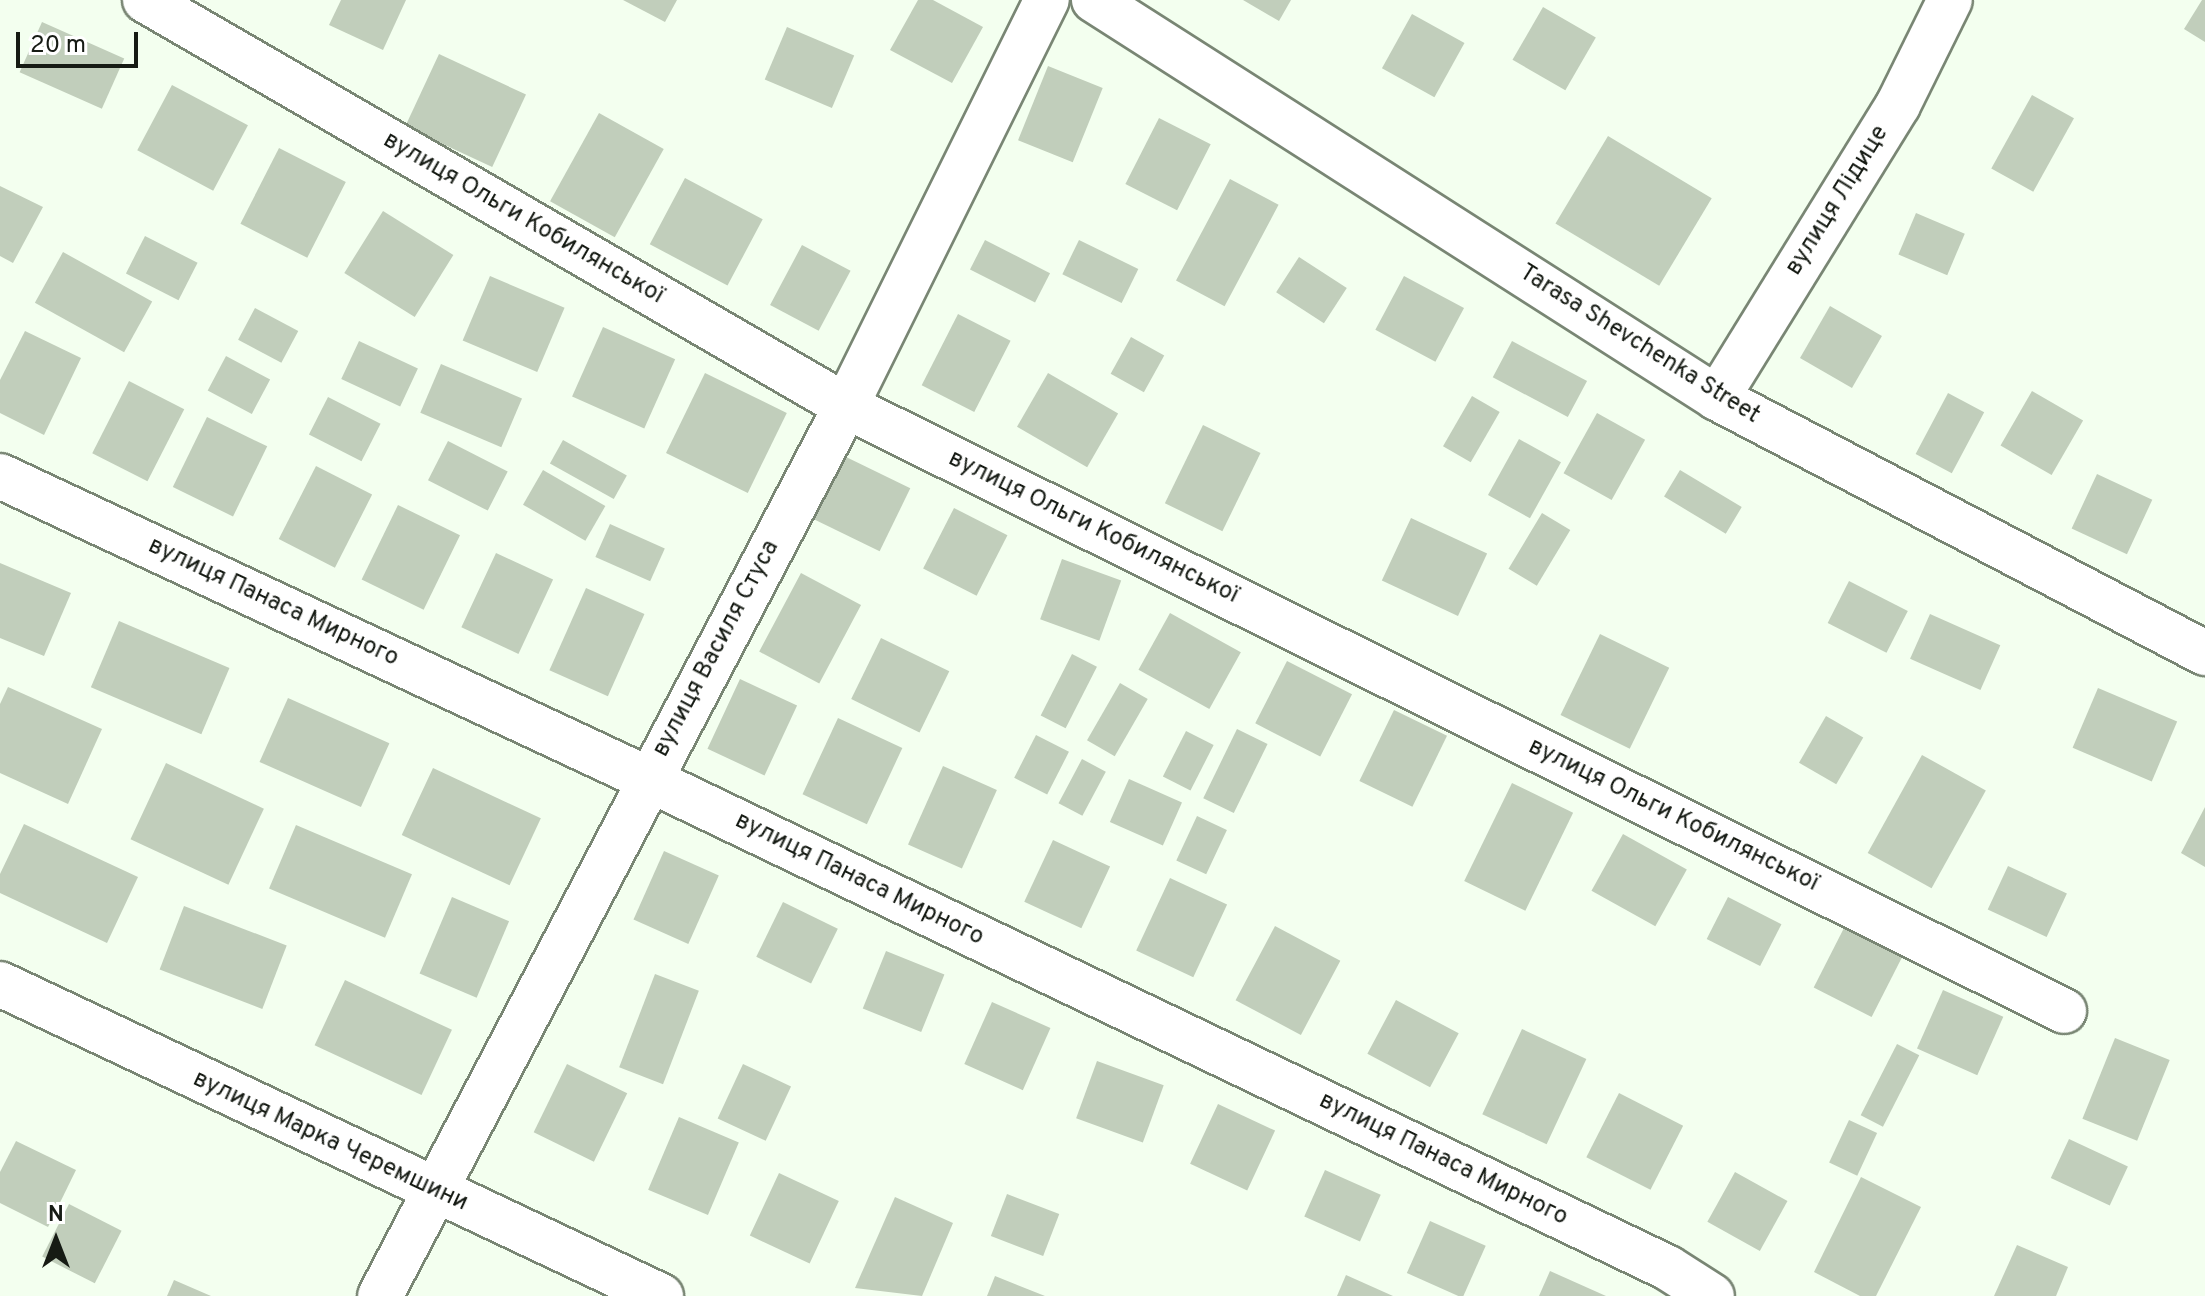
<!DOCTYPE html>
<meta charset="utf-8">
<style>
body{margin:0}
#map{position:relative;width:2205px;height:1296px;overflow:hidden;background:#f3ffef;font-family:Overpass,sans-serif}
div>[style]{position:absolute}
.building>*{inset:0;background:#c1cebb;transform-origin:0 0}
.roads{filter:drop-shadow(2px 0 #798674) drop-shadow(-2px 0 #798674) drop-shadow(0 2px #798674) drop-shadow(0 -2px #798674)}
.street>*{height:44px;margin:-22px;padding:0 22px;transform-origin:22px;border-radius:22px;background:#fff}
.secondary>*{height:44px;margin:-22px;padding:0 22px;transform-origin:22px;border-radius:22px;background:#fff}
span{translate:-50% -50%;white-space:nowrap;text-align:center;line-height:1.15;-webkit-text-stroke:6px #fff;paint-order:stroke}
.street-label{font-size:24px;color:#161b14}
.north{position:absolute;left:16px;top:1200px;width:80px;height:80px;-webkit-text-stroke:6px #fff;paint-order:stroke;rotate:0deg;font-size:22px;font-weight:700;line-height:32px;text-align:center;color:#161b14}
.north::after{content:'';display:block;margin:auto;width:28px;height:36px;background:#161b14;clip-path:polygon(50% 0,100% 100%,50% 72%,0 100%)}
.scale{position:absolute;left:16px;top:32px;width:122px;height:36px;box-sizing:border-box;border:4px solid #161b14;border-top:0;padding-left:10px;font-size:24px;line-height:28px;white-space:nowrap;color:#161b14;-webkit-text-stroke:6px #fff;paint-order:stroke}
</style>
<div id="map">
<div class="building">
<div style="clip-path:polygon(341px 0,406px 0,383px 50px,329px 25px)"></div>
<div style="clip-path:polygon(623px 0,677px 0,665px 22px)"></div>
<div style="clip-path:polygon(918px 0,933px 0,983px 27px,952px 83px,890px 50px)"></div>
<div style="clip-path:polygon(1243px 0,1291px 0,1279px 21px)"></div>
<div style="clip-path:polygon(2202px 0,2205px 0,2205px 42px,2184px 29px)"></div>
<div style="left:1543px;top:7px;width:61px;height:61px;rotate:30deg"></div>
<div style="left:1412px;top:14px;width:60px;height:62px;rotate:29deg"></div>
<div style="left:42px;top:22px;width:90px;height:55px;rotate:24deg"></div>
<div style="left:787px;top:27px;width:73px;height:57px;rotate:23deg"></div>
<div style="left:439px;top:54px;width:96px;height:80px;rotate:25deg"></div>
<div style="left:1048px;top:66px;width:59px;height:80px;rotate:22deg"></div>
<div style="left:172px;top:85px;width:86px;height:74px;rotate:28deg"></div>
<div style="left:2032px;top:95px;width:48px;height:84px;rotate:29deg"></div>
<div style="left:599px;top:113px;width:74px;height:101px;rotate:29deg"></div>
<div style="left:1159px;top:118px;width:58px;height:74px;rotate:27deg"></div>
<div style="left:1608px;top:136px;width:121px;height:102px;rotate:31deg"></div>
<div style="left:279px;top:148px;width:75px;height:85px;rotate:27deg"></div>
<div style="left:685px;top:178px;width:88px;height:75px;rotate:28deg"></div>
<div style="left:1230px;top:179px;width:55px;height:115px;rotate:28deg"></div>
<div style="clip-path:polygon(0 186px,43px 207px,13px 263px,0 256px)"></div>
<div style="left:383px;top:211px;width:83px;height:73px;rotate:32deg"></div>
<div style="left:1916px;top:213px;width:53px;height:45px;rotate:23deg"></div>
<div style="left:145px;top:236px;width:59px;height:42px;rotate:27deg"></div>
<div style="left:985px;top:240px;width:73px;height:33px;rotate:27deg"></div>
<div style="left:1079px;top:240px;width:66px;height:38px;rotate:26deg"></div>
<div style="left:802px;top:245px;width:55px;height:68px;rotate:28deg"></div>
<div style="left:63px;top:252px;width:102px;height:58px;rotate:29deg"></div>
<div style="left:1299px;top:257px;width:57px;height:42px;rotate:33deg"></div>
<div style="left:490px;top:276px;width:81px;height:70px;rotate:23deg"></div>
<div style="left:1404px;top:276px;width:68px;height:61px;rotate:28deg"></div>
<div style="left:1830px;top:306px;width:60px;height:60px;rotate:30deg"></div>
<div style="left:255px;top:308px;width:49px;height:36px;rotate:28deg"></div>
<div style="left:958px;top:314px;width:59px;height:80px;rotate:27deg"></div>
<div style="left:603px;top:327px;width:79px;height:76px;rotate:24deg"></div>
<div style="clip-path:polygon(25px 331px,81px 358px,44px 435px,0 413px,0 380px)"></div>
<div style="left:1131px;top:337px;width:38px;height:42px;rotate:29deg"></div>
<div style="left:359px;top:341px;width:65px;height:42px;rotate:25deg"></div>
<div style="left:1512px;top:341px;width:85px;height:41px;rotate:28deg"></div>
<div style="left:226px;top:356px;width:50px;height:39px;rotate:28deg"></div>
<div style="left:441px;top:364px;width:88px;height:53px;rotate:23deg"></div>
<div style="left:705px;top:373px;width:91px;height:89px;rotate:26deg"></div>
<div style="left:1048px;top:373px;width:81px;height:62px;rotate:30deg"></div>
<div style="left:129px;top:381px;width:62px;height:81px;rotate:27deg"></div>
<div style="left:2032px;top:391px;width:59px;height:63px;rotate:30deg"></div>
<div style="left:1948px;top:393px;width:41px;height:69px;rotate:28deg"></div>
<div style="left:1472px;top:396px;width:32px;height:58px;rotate:30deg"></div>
<div style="left:328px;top:397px;width:59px;height:42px;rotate:27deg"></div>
<div style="left:1597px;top:413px;width:55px;height:69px;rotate:29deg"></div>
<div style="left:207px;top:417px;width:67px;height:78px;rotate:26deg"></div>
<div style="left:1203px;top:425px;width:64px;height:87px;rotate:26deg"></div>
<div style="left:1519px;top:439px;width:48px;height:64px;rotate:29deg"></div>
<div style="left:563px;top:440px;width:73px;height:27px;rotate:29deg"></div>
<div style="left:448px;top:441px;width:67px;height:44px;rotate:27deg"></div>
<div style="left:842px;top:455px;width:76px;height:70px;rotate:26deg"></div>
<div style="left:316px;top:466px;width:63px;height:82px;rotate:27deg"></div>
<div style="left:543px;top:470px;width:72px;height:40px;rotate:30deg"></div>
<div style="left:1680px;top:470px;width:72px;height:31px;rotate:31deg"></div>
<div style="left:2097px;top:474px;width:61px;height:60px;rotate:25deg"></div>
<div style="left:398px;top:505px;width:69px;height:83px;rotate:26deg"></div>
<div style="left:954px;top:508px;width:60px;height:68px;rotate:27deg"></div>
<div style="left:1542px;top:513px;width:33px;height:65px;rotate:31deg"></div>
<div style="left:1411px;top:518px;width:84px;height:69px;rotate:25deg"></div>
<div style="left:610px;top:524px;width:60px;height:36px;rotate:24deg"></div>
<div style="left:496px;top:553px;width:63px;height:82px;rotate:25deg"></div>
<div style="left:1062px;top:559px;width:63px;height:64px;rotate:20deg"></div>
<div style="clip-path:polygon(0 563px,71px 593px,44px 656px,0 638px)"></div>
<div style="left:801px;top:573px;width:68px;height:89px;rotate:28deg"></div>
<div style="left:1849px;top:581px;width:66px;height:47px;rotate:27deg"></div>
<div style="left:586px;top:588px;width:64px;height:90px;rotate:24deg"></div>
<div style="left:1170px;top:613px;width:81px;height:65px;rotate:29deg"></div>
<div style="left:1930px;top:614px;width:77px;height:49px;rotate:24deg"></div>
<div style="left:119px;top:621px;width:120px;height:72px;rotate:23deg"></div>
<div style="left:1600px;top:634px;width:77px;height:90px;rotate:26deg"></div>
<div style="left:881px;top:638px;width:76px;height:68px;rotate:26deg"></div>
<div style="left:1072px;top:654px;width:28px;height:69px;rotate:27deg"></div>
<div style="left:1287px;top:661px;width:73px;height:70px;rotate:27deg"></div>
<div style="left:740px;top:679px;width:63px;height:77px;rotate:25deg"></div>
<div style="left:1120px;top:683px;width:32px;height:66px;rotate:30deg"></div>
<div style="clip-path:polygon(8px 687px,102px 729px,68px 804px,0 773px,0 704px)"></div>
<div style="left:2098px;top:688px;width:86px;height:65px;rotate:23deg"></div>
<div style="left:288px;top:698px;width:111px;height:70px;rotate:24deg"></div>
<div style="left:1394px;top:710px;width:59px;height:79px;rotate:26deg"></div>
<div style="left:1826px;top:716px;width:43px;height:54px;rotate:30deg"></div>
<div style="left:838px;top:718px;width:71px;height:84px;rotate:25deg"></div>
<div style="left:1237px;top:729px;width:34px;height:77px;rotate:26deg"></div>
<div style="left:1186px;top:731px;width:31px;height:51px;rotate:27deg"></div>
<div style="left:1036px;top:735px;width:37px;height:48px;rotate:27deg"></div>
<div style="left:1922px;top:755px;width:73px;height:112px;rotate:29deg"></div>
<div style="left:1082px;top:759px;width:27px;height:50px;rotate:28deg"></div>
<div style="left:166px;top:763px;width:108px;height:84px;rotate:25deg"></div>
<div style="left:943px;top:766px;width:59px;height:86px;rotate:24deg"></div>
<div style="left:433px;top:768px;width:119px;height:74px;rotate:25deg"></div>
<div style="left:1129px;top:779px;width:58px;height:47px;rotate:24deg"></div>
<div style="left:1512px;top:783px;width:68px;height:109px;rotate:26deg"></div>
<div style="clip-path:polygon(2205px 807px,2205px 867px,2181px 853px)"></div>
<div style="left:1197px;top:816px;width:33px;height:49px;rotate:25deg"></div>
<div style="clip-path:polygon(24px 824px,138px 877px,107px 943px,0 893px,0 874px)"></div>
<div style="left:296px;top:825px;width:126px;height:69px;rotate:23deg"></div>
<div style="left:1623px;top:834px;width:73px;height:65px;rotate:29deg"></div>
<div style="left:1053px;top:840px;width:63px;height:68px;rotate:25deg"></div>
<div style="left:664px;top:851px;width:60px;height:75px;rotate:24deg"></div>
<div style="left:2008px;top:866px;width:65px;height:48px;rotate:25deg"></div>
<div style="left:1170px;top:878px;width:63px;height:80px;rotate:25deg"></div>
<div style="left:452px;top:897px;width:62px;height:83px;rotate:23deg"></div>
<div style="left:1728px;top:897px;width:60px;height:47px;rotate:27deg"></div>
<div style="left:783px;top:902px;width:61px;height:61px;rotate:26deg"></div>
<div style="left:184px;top:906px;width:110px;height:68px;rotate:21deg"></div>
<div style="left:1275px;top:926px;width:74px;height:84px;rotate:28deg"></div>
<div style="left:1845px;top:926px;width:65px;height:69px;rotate:27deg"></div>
<div style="left:886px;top:951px;width:63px;height:62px;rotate:22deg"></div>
<div style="left:655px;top:974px;width:47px;height:100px;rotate:21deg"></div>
<div style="left:345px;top:980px;width:118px;height:72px;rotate:25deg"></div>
<div style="left:1943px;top:990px;width:66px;height:64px;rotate:24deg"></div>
<div style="left:1396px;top:1000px;width:71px;height:61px;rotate:28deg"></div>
<div style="left:992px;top:1002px;width:64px;height:68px;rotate:24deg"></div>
<div style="left:1522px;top:1029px;width:71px;height:94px;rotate:25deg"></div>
<div style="left:2115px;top:1038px;width:59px;height:87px;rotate:22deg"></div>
<div style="left:1897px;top:1044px;width:25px;height:80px;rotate:27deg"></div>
<div style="left:1097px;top:1061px;width:71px;height:61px;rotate:20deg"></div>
<div style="left:567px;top:1064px;width:67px;height:76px;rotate:26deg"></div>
<div style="left:743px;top:1064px;width:53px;height:60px;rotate:25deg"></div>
<div style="left:1619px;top:1093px;width:72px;height:72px;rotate:27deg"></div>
<div style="left:1218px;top:1104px;width:63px;height:66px;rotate:25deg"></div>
<div style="left:679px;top:1117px;width:65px;height:79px;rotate:23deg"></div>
<div style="left:1849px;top:1120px;width:31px;height:47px;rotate:25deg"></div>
<div style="left:2069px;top:1139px;width:65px;height:43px;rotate:25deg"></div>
<div style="clip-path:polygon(16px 1141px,76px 1170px,48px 1227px,0 1203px,0 1172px)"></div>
<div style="left:1325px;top:1170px;width:61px;height:51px;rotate:24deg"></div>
<div style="left:1735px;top:1172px;width:60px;height:57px;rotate:29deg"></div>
<div style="left:779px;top:1173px;width:66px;height:69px;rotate:25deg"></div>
<div style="clip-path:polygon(1861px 1177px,1921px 1207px,1876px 1296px,1860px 1296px,1814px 1272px)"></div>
<div style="left:1007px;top:1194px;width:56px;height:45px;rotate:21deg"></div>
<div style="clip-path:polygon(895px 1197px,953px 1223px,922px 1296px,855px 1288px)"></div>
<div style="left:69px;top:1204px;width:59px;height:59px;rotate:27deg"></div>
<div style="left:1430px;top:1221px;width:61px;height:57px;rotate:24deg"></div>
<div style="clip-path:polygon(2017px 1245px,2068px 1267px,2056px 1296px,1994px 1296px)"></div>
<div style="clip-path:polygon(1550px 1271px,1606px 1296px,1539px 1296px)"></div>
<div style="clip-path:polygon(1346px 1275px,1393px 1296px,1337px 1296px)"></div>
<div style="clip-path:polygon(995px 1276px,1045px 1296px,987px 1296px)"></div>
<div style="clip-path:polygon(174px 1280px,211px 1296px,167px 1296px)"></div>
</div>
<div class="roads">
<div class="street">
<div style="left:145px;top:0;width:810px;rotate:30.08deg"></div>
<div style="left:846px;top:406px;width:1360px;rotate:26.41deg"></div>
<div style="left:1717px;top:398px;width:344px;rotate:-58.3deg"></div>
<div style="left:1898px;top:105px;width:117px;rotate:-63.7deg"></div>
<div style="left:0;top:476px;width:715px;rotate:25.06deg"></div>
<div style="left:648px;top:779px;width:1131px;rotate:25.61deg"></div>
<div style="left:1668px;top:1268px;width:52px;rotate:32.5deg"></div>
<div style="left:0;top:984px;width:731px;rotate:25.27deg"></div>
<div style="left:380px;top:1296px;width:1005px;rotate:-62.36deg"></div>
<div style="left:846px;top:406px;width:453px;rotate:-63.7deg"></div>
</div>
<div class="secondary">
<div style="left:1094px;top:0;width:739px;rotate:32.57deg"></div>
<div style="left:1717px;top:398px;width:551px;rotate:27.59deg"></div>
</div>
</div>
<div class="street-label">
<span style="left:1838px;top:201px;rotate:-58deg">вулиця Лідице</span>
<span style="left:523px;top:219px;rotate:30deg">вулиця Ольги Кобилянської</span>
<span style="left:1639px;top:345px;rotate:32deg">Tarasa Shevchenka Street</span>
<span style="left:1093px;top:528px;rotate:26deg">вулиця Ольги Кобилянської</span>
<span style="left:273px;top:603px;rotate:25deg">вулиця Панаса Мирного</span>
<span style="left:717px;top:649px;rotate:-62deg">вулиця Василя Стуса</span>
<span style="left:1673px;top:816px;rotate:26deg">вулиця Ольги Кобилянської</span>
<span style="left:859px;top:880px;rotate:26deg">вулиця Панаса Мирного</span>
<span style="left:330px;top:1142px;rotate:25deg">вулиця Марка Черемшини</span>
<span style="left:1443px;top:1160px;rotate:26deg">вулиця Панаса Мирного</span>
</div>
<div class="north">N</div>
<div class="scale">20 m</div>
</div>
